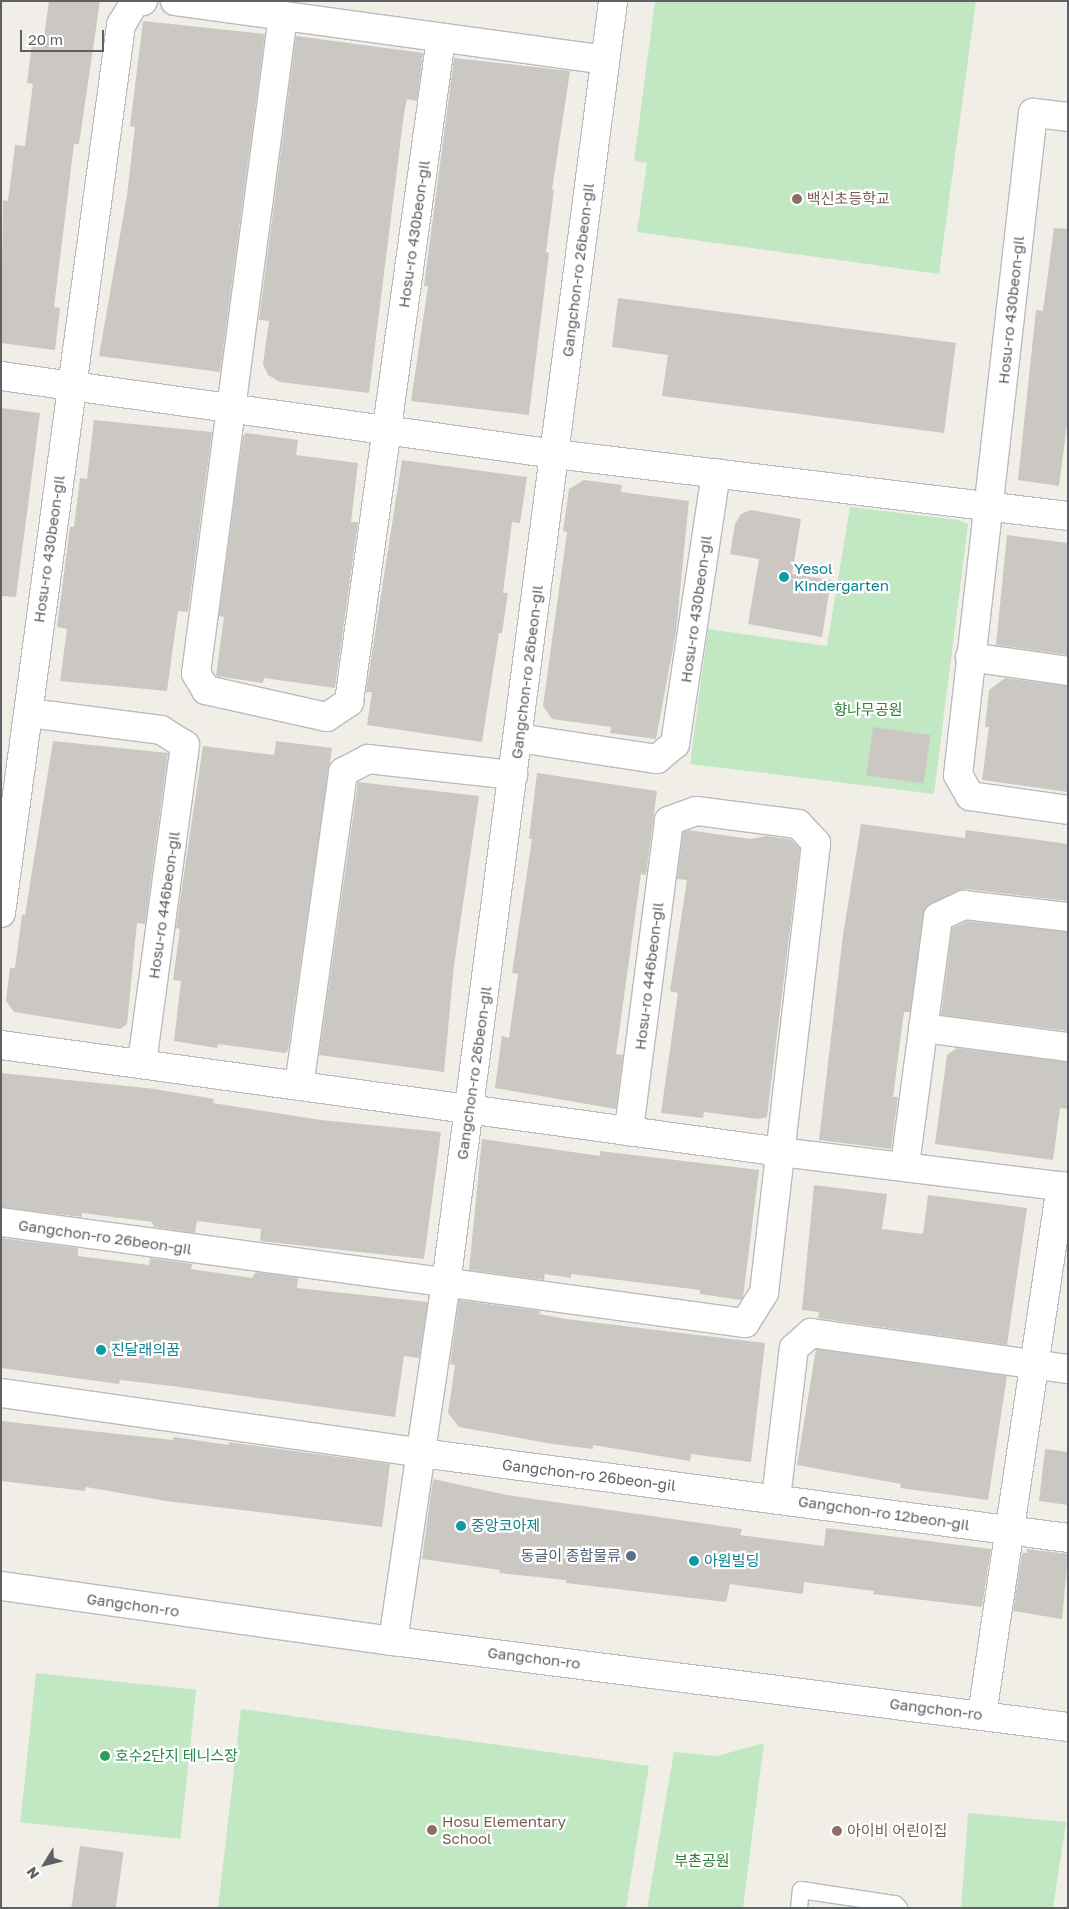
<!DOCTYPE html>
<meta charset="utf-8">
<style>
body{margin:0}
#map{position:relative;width:1069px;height:1909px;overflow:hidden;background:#f0eee6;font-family:"Golos Text","Noto Sans KR",sans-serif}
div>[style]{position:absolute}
.green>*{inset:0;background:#c2e8c3;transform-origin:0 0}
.building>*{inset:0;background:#cbc8c3;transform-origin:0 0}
.roads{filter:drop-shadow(1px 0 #b8bbc0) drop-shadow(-1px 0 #b8bbc0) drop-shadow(0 1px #b8bbc0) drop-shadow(0 -1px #b8bbc0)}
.service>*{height:16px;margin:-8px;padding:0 8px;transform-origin:8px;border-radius:8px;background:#fff}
.minor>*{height:28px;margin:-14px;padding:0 14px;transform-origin:14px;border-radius:14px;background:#fff}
.secondary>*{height:28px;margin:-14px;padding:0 14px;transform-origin:14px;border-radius:14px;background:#fff}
.dots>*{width:14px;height:14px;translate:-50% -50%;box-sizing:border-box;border:2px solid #fff;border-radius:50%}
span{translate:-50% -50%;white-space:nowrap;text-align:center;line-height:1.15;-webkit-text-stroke:4.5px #fff;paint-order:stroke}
.education-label{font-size:15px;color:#785e54}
.left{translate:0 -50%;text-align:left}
.street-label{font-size:15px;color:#5d6167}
.culture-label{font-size:15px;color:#0d838f}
.park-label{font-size:15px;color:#318139}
.service-label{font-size:15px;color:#4e5e75}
.right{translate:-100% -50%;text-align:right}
.leisure-label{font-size:15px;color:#27864d}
.frame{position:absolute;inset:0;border:2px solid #5d6167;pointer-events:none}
.north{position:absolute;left:20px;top:1839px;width:50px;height:50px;-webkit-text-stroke:4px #fff;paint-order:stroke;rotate:234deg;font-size:14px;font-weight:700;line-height:20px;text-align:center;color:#5d6167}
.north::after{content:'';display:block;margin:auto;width:18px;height:22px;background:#5d6167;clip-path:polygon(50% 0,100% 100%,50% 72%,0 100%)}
.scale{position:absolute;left:20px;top:30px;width:84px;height:22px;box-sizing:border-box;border:2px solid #5d6167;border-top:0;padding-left:6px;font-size:15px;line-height:18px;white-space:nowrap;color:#5d6167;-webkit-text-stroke:4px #fff;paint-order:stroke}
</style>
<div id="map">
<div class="green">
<div style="clip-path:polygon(655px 1px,976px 1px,939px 274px,637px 232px,647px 163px,634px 161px)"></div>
<div style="clip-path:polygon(850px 507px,958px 520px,968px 524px,934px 794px,690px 764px,708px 629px,827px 646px)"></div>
<div style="left:36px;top:1673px;width:161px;height:150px;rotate:6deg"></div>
<div style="clip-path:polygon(241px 1709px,649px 1766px,626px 1908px,218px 1908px)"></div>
<div style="clip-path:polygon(764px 1743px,743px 1908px,647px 1908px,674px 1752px,717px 1756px)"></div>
<div style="clip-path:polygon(968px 1813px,1066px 1822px,1053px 1908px,961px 1908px)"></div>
</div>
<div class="building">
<div style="clip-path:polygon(49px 1px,100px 1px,79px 144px,74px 144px,54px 307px,60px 308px,55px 350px,1px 343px,3px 200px,8px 201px,15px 145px,25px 146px,33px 84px,27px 83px,32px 43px,43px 44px)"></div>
<div style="clip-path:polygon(143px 21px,265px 34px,220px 372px,99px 356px,127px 195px,135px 127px,130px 126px)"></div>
<div style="clip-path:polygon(296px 36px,423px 53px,417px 101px,407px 99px,404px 113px,369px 393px,280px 382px,268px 375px,263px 364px,269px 321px,259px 320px)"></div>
<div style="clip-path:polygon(454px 58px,570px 71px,552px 190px,554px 190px,546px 252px,549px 253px,529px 415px,411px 401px,428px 286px,424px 286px)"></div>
<div style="clip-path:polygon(1054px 228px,1068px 229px,1068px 417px,1059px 486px,1018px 480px,1036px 310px,1043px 311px)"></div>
<div style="clip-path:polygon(618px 298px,956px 343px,944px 433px,662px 396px,668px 355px,612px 347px)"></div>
<div style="clip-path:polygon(1px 408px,40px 413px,16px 597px,1px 596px)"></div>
<div style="clip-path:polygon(94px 420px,212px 432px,188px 612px,178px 611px,167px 691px,60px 681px,67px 629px,57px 627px,70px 527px,74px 527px,80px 478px,87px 479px)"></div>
<div style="clip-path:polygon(246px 433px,298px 440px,296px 455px,358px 463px,351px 522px,358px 522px,335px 688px,264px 678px,263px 683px,216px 676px,224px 617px,219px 616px,243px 436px)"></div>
<div style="clip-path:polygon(402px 460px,527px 477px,520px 523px,512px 522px,503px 593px,508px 593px,502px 633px,499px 633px,482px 742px,367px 725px,372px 692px,366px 692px)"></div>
<div style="clip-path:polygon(584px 480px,622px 485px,621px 492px,689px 501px,676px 632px,656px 739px,610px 733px,611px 727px,552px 719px,543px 706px,567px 532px,563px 531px,569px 489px)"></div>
<div style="clip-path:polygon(751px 510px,801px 519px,792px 574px,831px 580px,822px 637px,748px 624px,759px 559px,730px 554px,735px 524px,741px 514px)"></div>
<div style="clip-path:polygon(1007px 535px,1068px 543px,1068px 655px,996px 645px)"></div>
<div style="clip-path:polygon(1005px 678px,1068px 686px,1068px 792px,982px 780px,989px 727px,985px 727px,989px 690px)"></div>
<div style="left:873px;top:727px;width:58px;height:49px;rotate:8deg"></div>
<div style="clip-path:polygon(53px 741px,168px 753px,145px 924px,137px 923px,127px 1024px,120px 1029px,14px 1012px,6px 1001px,10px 968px,15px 968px,22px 915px,25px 915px)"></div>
<div style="clip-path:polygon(276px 741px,332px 748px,288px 1050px,285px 1053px,218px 1044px,217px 1048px,174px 1041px,181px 981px,173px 980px,180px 929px,176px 928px,203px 746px,274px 755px)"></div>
<div style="clip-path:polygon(537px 773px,657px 791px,646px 875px,641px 874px,616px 1054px,623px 1055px,616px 1109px,495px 1088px,502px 1036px,509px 1038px,518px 974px,512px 973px,532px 839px,529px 839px)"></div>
<div style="clip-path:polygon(358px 782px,479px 796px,454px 965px,444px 1072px,319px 1055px)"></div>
<div style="clip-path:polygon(861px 824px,965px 838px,966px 830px,1068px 844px,1068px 901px,965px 889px,925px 908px,910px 1012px,904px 1012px,893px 1097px,898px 1097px,891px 1149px,819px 1140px,843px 935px)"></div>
<div style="clip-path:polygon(688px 830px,750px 839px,766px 836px,790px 839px,800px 848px,767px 1117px,758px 1119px,704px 1112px,703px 1118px,661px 1113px,678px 993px,670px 991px,687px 880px,677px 879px,683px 832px)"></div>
<div style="clip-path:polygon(967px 921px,1068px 932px,1068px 1031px,941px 1015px,952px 928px)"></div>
<div style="clip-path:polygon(957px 1048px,1068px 1062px,1068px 1109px,1060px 1108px,1053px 1160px,935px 1144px,947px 1055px)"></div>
<div style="clip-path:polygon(1px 1073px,155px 1089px,214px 1099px,213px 1103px,321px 1120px,441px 1132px,424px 1259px,260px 1241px,261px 1229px,197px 1221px,195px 1233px,154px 1227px,152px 1222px,82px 1213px,82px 1217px,1px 1207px)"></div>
<div style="clip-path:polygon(482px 1139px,600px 1156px,600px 1151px,759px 1170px,743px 1297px,741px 1300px,700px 1294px,700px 1290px,571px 1274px,571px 1278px,545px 1274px,544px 1280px,469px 1270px)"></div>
<div style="clip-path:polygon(814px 1185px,887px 1194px,882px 1229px,923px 1234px,928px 1195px,1027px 1208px,1007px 1345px,818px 1318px,819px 1312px,802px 1310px)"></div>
<div style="clip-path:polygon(1px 1238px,78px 1248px,78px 1256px,149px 1265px,150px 1258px,192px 1264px,191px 1269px,252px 1278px,256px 1272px,298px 1278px,297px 1288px,428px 1302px,419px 1358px,404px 1356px,395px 1417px,172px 1386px,120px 1380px,119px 1384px,1px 1368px)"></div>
<div style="clip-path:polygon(459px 1300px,540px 1311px,539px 1314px,566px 1319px,765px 1343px,751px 1462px,691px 1454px,690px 1461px,593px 1445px,593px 1449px,552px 1444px,459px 1427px,448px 1413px,455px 1365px,450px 1364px)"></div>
<div style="clip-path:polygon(816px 1349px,1007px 1376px,988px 1500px,900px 1488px,901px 1484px,797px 1465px)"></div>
<div style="clip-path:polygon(1px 1421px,173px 1440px,174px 1437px,229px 1445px,229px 1442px,390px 1464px,382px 1527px,166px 1501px,86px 1487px,85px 1491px,1px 1481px)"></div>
<div style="clip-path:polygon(1045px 1449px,1068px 1452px,1068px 1505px,1039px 1501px)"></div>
<div style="clip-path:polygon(433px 1479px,507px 1495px,742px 1529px,740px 1535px,824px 1546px,826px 1528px,991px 1549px,982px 1607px,873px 1594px,874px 1591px,804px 1582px,803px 1594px,730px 1584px,726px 1602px,566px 1583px,566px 1580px,499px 1573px,500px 1570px,422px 1559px)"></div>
<div style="clip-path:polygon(1027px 1549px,1068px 1554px,1062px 1619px,1013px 1611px,1022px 1553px,1027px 1553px)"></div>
<div style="left:80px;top:1846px;width:44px;height:63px;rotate:8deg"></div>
</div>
<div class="roads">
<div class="service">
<div style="left:799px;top:1908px;width:18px;rotate:-84deg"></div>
<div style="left:801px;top:1890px;width:95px;rotate:8.5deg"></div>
<div style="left:895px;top:1904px;width:6px;rotate:45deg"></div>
</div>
<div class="minor">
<div style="left:175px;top:1px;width:433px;rotate:7.8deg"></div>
<div style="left:283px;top:16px;width:663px;rotate:97.54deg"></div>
<div style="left:196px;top:673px;width:20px;rotate:60deg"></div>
<div style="left:206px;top:690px;width:124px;rotate:12.6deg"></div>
<div style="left:327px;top:717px;width:27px;rotate:-34deg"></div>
<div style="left:349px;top:702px;width:670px;rotate:-82.11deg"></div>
<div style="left:1068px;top:117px;width:35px;rotate:-173deg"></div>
<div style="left:1033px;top:113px;width:666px;rotate:96.46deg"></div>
<div style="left:958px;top:775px;width:24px;rotate:60deg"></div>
<div style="left:970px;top:796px;width:99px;rotate:8.1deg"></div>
<div style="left:1px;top:376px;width:559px;rotate:8.01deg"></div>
<div style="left:555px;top:454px;width:517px;rotate:6.89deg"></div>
<div style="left:970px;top:657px;width:99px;rotate:8.1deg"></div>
<div style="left:29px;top:713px;width:133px;rotate:7.3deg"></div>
<div style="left:161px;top:730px;width:28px;rotate:32deg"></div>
<div style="left:185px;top:745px;width:322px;rotate:97.7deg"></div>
<div style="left:518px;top:738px;width:141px;rotate:8.6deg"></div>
<div style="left:657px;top:759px;width:23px;rotate:-40deg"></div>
<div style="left:675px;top:744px;width:274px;rotate:-81.4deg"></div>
<div style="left:1px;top:913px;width:896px;rotate:-82.3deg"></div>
<div style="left:121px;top:25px;width:27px;rotate:-59deg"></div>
<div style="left:135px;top:2px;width:8px;rotate:-7deg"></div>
<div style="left:923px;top:1028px;width:146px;rotate:7.5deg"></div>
<div style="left:1px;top:1045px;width:787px;rotate:7.81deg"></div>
<div style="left:781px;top:1152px;width:289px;rotate:7deg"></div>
<div style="left:299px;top:1086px;width:317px;rotate:-82deg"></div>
<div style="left:343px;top:772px;width:28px;rotate:-27deg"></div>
<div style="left:368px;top:759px;width:146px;rotate:6.3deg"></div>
<div style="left:905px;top:1165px;width:250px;rotate:-82.4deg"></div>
<div style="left:938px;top:917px;width:29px;rotate:-25deg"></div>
<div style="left:964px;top:905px;width:105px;rotate:6.6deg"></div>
<div style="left:1px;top:1222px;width:751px;rotate:7.73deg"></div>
<div style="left:745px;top:1323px;width:36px;rotate:-58deg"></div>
<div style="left:764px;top:1293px;width:453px;rotate:-83.4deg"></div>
<div style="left:816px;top:843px;width:26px;rotate:-133deg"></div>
<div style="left:798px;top:824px;width:103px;rotate:-172.7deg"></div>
<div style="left:696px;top:811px;width:29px;rotate:160deg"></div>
<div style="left:669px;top:821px;width:313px;rotate:97.4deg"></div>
<div style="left:1px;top:1393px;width:424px;rotate:8.1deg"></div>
<div style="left:421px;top:1453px;width:653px;rotate:7.48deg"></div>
<div style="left:776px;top:1498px;width:151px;rotate:-83.2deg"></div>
<div style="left:794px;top:1348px;width:23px;rotate:-41deg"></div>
<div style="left:811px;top:1333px;width:260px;rotate:8deg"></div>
<div style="left:393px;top:1641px;width:361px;rotate:-81.6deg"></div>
<div style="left:446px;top:1284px;width:1294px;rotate:-82.58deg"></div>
<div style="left:982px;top:1715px;width:535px;rotate:-81.51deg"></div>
</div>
<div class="secondary">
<div style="left:1px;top:1586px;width:396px;rotate:8deg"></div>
<div style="left:393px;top:1641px;width:680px;rotate:7.26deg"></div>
</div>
</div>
<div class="dots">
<div style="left:797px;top:199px;background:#8d6e63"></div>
<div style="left:784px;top:577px;background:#0f9aa8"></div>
<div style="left:101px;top:1350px;background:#0f9aa8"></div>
<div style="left:461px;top:1526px;background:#0f9aa8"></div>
<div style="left:631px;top:1556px;background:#5c6f8a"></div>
<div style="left:694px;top:1561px;background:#0f9aa8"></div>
<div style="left:105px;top:1756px;background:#2e9e5b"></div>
<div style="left:432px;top:1830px;background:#8d6e63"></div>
<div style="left:837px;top:1831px;background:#8d6e63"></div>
</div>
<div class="education-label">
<span class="left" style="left:807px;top:199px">백신초등학교</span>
<span class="left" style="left:442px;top:1830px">Hosu Elementary<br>School</span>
<span class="left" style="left:847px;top:1831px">아이비 어린이집</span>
</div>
<div class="street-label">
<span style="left:414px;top:234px;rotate:-82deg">Hosu-ro 430beon-gil</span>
<span style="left:578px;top:270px;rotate:-83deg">Gangchon-ro 26beon-gil</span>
<span style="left:1011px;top:310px;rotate:-84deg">Hosu-ro 430beon-gil</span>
<span style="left:49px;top:549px;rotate:-82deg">Hosu-ro 430beon-gil</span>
<span style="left:696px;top:609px;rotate:-82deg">Hosu-ro 430beon-gil</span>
<span style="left:527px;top:672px;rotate:-83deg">Gangchon-ro 26beon-gil</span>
<span style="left:164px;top:905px;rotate:-82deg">Hosu-ro 446beon-gil</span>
<span style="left:649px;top:976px;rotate:-83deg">Hosu-ro 446beon-gil</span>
<span style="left:474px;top:1073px;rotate:-82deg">Gangchon-ro 26beon-gil</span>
<span style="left:105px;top:1237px;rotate:8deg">Gangchon-ro 26beon-gil</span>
<span style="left:589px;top:1475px;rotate:7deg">Gangchon-ro 26beon-gil</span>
<span style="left:884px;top:1513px;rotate:8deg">Gangchon-ro 12beon-gil</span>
<span style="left:133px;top:1605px;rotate:8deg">Gangchon-ro</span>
<span style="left:534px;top:1658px;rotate:7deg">Gangchon-ro</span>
<span style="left:936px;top:1709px;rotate:7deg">Gangchon-ro</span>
</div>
<div class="culture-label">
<span class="left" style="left:794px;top:577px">Yesol<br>Kindergarten</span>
<span class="left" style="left:111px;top:1350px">진달래의꿈</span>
<span class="left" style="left:471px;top:1526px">중앙코아제</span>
<span class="left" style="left:704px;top:1561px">아원빌딩</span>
</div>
<div class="park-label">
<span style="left:868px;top:710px">향나무공원</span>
<span style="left:702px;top:1861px">부촌공원</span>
</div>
<div class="service-label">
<span class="right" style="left:621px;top:1556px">동글이 종합물류</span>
</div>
<div class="leisure-label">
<span class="left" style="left:115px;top:1756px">호수2단지 테니스장</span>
</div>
<div class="frame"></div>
<div class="north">N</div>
<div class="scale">20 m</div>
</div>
